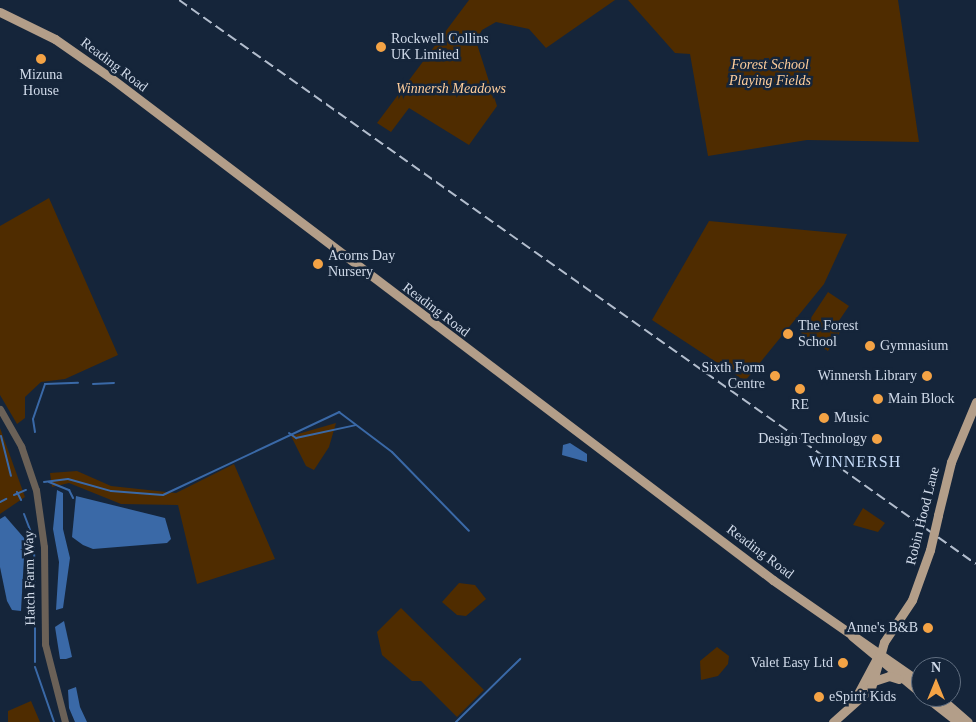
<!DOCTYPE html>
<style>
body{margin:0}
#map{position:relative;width:976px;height:722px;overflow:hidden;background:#15253a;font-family:Georgia,serif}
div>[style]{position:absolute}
.green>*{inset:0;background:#4f2c00}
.water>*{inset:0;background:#3a69a7}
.stream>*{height:2px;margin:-1px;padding:0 1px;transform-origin:1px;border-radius:1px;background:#3a69a7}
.minor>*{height:7px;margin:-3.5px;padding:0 3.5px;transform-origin:3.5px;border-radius:3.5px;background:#6b6157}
.major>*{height:9px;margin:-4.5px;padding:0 4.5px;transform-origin:4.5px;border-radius:4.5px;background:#b39e89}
.rail>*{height:2px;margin-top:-1px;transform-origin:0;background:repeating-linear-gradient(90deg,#b2bdcd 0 10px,transparent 0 15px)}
.major-bridge>*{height:9px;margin:-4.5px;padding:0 4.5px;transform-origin:4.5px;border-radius:4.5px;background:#b39e89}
.dots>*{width:14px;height:14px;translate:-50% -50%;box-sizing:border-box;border:2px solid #15253a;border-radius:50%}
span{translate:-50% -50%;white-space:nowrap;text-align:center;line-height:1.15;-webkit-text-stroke:5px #15253a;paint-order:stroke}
.poi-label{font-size:14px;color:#d1dbea}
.left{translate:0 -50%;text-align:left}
.right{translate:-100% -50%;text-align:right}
.street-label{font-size:14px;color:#d1dbea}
.park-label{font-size:14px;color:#ffce9c;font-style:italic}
.quarter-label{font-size:16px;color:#c6dbf8;letter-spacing:1px}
.north{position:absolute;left:911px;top:657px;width:50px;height:50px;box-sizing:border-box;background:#15253a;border:1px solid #606e80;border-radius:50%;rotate:0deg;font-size:14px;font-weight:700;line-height:20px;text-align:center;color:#d1dbea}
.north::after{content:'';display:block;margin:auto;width:18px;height:22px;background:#f4a345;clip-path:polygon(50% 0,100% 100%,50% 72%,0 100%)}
</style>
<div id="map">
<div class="green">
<div style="clip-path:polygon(469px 0,615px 0,546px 48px,529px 29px,496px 22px,482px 30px,476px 41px,497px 106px,469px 145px,409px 108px,391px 132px,377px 123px)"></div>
<div style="clip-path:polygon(628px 0,898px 0,919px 142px,807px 140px,708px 156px,690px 54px,675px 53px)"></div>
<div style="clip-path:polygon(49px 198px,118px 355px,65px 379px,41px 382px,25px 397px,25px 418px,17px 424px,0 395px,0 226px)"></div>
<div style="clip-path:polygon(709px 221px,847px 234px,824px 284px,745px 381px,652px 320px)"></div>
<div style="clip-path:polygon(828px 292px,849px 306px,834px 328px,840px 332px,828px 351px,801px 333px)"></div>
<div style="clip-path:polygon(336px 423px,329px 447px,314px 470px,306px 466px,291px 436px)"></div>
<div style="clip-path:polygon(0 428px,25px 497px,0 514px)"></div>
<div style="clip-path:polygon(234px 464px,275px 559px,197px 584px,178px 505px,121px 504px,69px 483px,52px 487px,50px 473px,77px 471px,111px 486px,176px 493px)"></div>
<div style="clip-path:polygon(863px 508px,885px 523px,878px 532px,853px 525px)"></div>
<div style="clip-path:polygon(459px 583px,475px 585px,486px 599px,466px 616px,457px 615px,442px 602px)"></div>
<div style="clip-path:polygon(401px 608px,484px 690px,457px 717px,421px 681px,412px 681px,382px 655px,377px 632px)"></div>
<div style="clip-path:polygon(717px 647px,729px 656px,728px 664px,718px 676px,701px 680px,700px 661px)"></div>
<div style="clip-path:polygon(31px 701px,40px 722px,8px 722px,8px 711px)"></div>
</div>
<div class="water">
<div style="clip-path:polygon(570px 443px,587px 454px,587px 462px,562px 455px,563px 445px)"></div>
<div style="clip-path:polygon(57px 490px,63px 493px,63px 529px,70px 558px,63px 608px,56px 610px,59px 562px,53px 529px)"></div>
<div style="clip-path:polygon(76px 496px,165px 518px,171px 539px,167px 543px,93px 549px,83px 545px,72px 537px)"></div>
<div style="clip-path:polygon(5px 516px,25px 539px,21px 611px,12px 610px,7px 601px,0 567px,0 519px)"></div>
<div style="clip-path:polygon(64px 621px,72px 657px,66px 659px,60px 659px,55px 627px)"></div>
<div style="clip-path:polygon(76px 687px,80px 707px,87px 722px,75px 722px,69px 708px,68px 690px)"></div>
</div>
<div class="stream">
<div style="left:93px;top:384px;width:21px;rotate:-3deg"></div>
<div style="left:35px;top:432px;width:13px;rotate:-99deg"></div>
<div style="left:33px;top:419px;width:37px;rotate:-71deg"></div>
<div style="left:45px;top:384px;width:33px;rotate:-2deg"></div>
<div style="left:289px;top:433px;width:9px;rotate:36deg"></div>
<div style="left:296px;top:438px;width:61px;rotate:-12.2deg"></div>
<div style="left:1px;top:436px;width:41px;rotate:76deg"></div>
<div style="left:44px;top:482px;width:24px;rotate:-7deg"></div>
<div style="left:68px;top:479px;width:45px;rotate:15.6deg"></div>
<div style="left:111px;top:491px;width:52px;rotate:4.4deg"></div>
<div style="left:163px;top:495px;width:195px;rotate:-25.2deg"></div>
<div style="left:339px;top:412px;width:66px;rotate:37deg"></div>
<div style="left:392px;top:452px;width:110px;rotate:45.7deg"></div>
<div style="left:49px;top:482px;width:22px;rotate:22deg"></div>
<div style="left:69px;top:490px;width:9px;rotate:63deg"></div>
<div style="left:17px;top:492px;width:9px;rotate:63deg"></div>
<div style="left:14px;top:495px;width:13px;rotate:-23deg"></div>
<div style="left:0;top:502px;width:7px;rotate:-27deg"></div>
<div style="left:24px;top:514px;width:26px;rotate:69deg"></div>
<div style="left:33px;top:538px;width:26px;rotate:86deg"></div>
<div style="left:35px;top:564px;width:98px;rotate:90deg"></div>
<div style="left:35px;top:667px;width:58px;rotate:70.9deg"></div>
<div style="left:456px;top:722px;width:90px;rotate:-44.5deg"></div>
</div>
<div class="minor">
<div style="left:0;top:409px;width:43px;rotate:60.4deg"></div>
<div style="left:21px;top:446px;width:46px;rotate:71.2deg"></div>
<div style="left:36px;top:490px;width:58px;rotate:82deg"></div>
<div style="left:44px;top:547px;width:97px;rotate:89.4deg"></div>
<div style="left:45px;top:644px;width:81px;rotate:75.6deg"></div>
</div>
<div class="major">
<div style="left:0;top:12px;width:61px;rotate:26.1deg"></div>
<div style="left:55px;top:39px;width:68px;rotate:34.9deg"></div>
<div style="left:111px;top:78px;width:831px;rotate:37.17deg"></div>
<div style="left:773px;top:580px;width:180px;rotate:34.8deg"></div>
<div style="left:938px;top:515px;width:55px;rotate:-76.2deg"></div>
<div style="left:951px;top:462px;width:65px;rotate:-67.4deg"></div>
<div style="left:852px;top:636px;width:89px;rotate:39.6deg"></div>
<div style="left:874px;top:681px;width:16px;rotate:-18deg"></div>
<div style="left:889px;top:676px;width:10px;rotate:17deg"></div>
<div style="left:926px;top:697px;width:41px;rotate:38deg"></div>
<div style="left:939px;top:697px;width:38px;rotate:41deg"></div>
<div style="left:855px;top:699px;width:51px;rotate:-61.9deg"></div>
<div style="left:833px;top:722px;width:51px;rotate:-41.8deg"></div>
<div style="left:871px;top:688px;width:48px;rotate:-74.2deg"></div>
<div style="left:884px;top:642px;width:50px;rotate:-56.3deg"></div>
<div style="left:912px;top:600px;width:53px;rotate:-70.2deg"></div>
</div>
<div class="rail">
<div style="left:179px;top:0;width:976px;rotate:35.29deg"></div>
</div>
<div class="major-bridge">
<div style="left:930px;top:550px;width:36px;rotate:-77deg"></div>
</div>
<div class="dots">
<div style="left:381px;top:47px;background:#f4a345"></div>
<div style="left:41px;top:59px;background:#f4a345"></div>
<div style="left:318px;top:264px;background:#f4a345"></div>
<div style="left:788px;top:334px;background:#f4a345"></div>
<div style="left:870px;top:346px;background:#f4a345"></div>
<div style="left:775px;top:376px;background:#f4a345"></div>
<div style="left:927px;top:376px;background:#f4a345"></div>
<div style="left:800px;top:389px;background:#f4a345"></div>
<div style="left:878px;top:399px;background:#f4a345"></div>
<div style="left:824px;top:418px;background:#f4a345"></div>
<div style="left:877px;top:439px;background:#f4a345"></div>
<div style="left:928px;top:628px;background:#f4a345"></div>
<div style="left:843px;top:663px;background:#f4a345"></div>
<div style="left:819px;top:697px;background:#f4a345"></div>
</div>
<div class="poi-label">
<span class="left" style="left:391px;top:47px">Rockwell Collins<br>UK Limited</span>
<span style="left:41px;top:83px">Mizuna<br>House</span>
<span class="left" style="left:328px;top:264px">Acorns Day<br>Nursery</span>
<span class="left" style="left:798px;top:334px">The Forest<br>School</span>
<span class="left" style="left:880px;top:346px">Gymnasium</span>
<span class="right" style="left:765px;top:376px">Sixth Form<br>Centre</span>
<span class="right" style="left:917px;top:376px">Winnersh Library</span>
<span class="left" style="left:888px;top:399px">Main Block</span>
<span style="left:800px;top:405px">RE</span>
<span class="left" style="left:834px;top:418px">Music</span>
<span class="right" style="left:867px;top:439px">Design Technology</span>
<span class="right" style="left:918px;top:628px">Anne's B&amp;B</span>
<span class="right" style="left:833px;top:663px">Valet Easy Ltd</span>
<span class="left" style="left:829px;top:697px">eSpirit Kids</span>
</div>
<div class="street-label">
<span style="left:114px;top:65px;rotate:37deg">Reading Road</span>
<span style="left:436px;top:310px;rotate:37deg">Reading Road</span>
<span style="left:923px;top:516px;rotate:-76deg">Robin Hood Lane</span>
<span style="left:760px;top:552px;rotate:37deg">Reading Road</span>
<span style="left:30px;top:578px;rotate:-91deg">Hatch Farm Way</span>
</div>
<div class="park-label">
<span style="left:770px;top:73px">Forest School<br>Playing Fields</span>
<span style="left:451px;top:89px">Winnersh Meadows</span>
</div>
<div class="quarter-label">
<span style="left:855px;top:462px">WINNERSH</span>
</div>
<div class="north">N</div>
</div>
